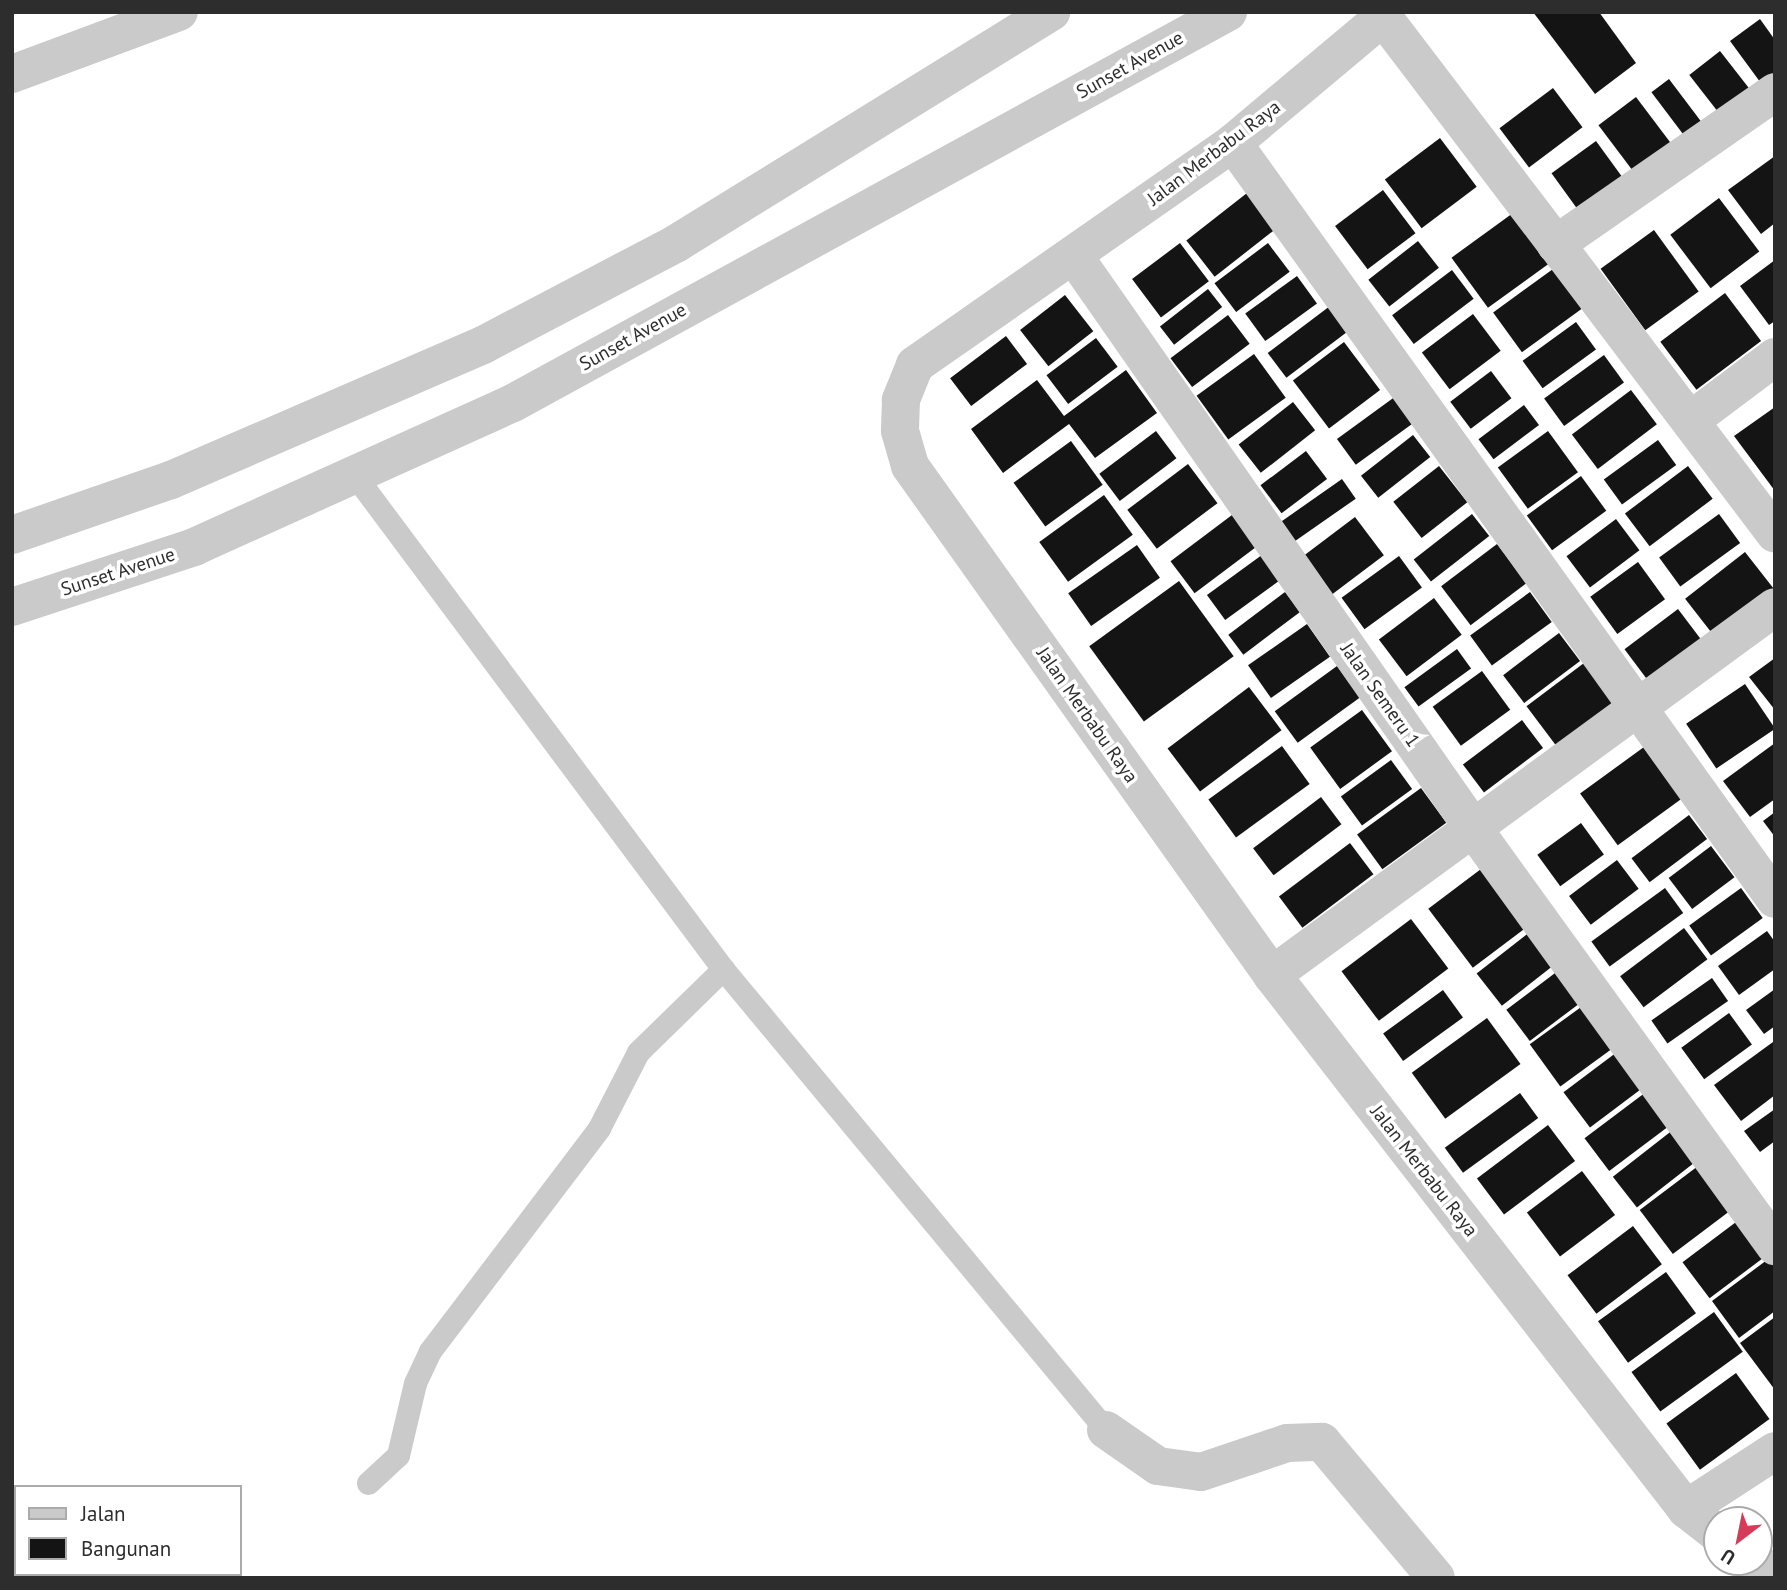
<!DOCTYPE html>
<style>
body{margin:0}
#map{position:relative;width:1787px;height:1590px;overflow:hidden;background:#fff;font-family:"PT Sans",sans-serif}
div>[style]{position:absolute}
.building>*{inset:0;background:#141414;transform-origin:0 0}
.service>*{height:23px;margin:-11.5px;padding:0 11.5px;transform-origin:11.5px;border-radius:11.5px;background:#cacaca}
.minor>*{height:38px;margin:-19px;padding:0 19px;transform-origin:19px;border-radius:19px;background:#cacaca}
span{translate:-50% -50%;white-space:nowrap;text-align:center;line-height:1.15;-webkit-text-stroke:7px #fff;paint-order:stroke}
.street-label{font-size:19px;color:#2d2d2d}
.frame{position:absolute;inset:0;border:14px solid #2d2d2d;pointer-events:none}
.legend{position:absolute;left:14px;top:1485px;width:228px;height:91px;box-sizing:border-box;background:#fff;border:2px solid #ababab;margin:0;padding:9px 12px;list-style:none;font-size:21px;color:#2d2d2d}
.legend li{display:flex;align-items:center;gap:14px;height:35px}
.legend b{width:35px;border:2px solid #ababab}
.north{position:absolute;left:1703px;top:1506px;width:70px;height:70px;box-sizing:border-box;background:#fff;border:2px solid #ababab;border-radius:50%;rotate:212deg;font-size:19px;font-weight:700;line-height:28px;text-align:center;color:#2d2d2d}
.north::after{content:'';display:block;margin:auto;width:24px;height:32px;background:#d63c5a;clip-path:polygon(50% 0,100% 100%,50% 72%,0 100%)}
</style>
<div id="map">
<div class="building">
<div style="clip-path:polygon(1533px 12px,1599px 12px,1636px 63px,1595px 94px)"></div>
<div style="clip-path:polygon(1760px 19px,1775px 40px,1775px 84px,1766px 90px,1730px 41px)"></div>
<div style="left:1720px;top:51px;width:57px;height:39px;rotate:52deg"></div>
<div style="left:1669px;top:79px;width:64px;height:22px;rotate:53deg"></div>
<div style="left:1553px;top:88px;width:49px;height:67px;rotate:53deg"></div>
<div style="left:1636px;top:97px;width:63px;height:47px;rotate:53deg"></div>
<div style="left:1440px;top:138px;width:61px;height:69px;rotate:53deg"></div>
<div style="left:1596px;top:141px;width:48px;height:55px;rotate:54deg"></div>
<div style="clip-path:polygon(1775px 156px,1775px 223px,1761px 234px,1728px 190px)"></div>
<div style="left:1383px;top:190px;width:54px;height:60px;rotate:53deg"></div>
<div style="left:1247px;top:193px;width:46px;height:77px;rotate:52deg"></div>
<div style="left:1719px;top:198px;width:67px;height:61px;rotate:53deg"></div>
<div style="left:1513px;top:213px;width:62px;height:76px;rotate:54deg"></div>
<div style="left:1654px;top:230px;width:76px;height:66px;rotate:54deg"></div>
<div style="left:1418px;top:241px;width:34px;height:63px;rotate:52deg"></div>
<div style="left:1180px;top:243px;width:48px;height:60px;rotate:53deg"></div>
<div style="left:1268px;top:243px;width:36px;height:67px;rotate:53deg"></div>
<div style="clip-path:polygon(1775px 260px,1775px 321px,1769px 325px,1740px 286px)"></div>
<div style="left:1553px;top:269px;width:49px;height:74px;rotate:54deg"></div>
<div style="left:1452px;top:270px;width:36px;height:75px;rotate:53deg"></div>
<div style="left:1297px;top:276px;width:34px;height:64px;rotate:54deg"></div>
<div style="left:1208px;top:289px;width:23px;height:61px;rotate:52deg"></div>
<div style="left:1725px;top:293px;width:60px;height:81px;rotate:53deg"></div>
<div style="left:1065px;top:295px;width:46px;height:57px;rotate:52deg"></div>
<div style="left:1330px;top:306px;width:31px;height:78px;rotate:53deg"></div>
<div style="left:1473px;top:314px;width:46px;height:64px;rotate:53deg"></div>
<div style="left:1228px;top:315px;width:36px;height:72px;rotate:53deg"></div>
<div style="left:1576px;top:322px;width:34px;height:66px;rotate:54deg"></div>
<div style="left:1006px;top:336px;width:35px;height:70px;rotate:53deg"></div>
<div style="left:1096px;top:338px;width:36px;height:62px;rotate:53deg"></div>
<div style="left:1344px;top:342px;width:60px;height:64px;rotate:53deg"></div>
<div style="left:1254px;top:354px;width:54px;height:71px;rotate:54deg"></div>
<div style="left:1604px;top:355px;width:34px;height:74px;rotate:54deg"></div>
<div style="clip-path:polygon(1126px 370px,1157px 413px,1095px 458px,1069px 424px,1003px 473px,971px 429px,1037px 380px,1064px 416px)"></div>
<div style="left:1491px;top:371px;width:34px;height:51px;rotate:53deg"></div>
<div style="left:1631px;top:390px;width:43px;height:74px;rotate:53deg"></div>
<div style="left:1396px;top:396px;width:32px;height:73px;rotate:54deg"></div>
<div style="left:1293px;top:402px;width:36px;height:69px;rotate:52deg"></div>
<div style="left:1524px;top:405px;width:25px;height:57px;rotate:53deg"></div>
<div style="clip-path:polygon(1775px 407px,1775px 491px,1734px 436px)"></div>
<div style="left:1156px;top:431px;width:34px;height:71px;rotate:53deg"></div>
<div style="left:1548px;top:431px;width:51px;height:62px;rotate:54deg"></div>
<div style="left:1413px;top:435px;width:28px;height:66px;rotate:52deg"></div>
<div style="left:1658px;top:440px;width:31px;height:67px;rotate:54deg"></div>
<div style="left:1071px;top:441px;width:54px;height:71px;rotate:54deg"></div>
<div style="left:1306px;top:451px;width:35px;height:57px;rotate:53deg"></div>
<div style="left:1188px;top:464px;width:49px;height:76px;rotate:53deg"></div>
<div style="left:1439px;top:466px;width:46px;height:58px;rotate:52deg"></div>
<div style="left:1688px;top:466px;width:41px;height:79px;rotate:53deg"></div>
<div style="left:1581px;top:476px;width:43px;height:67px;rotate:54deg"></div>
<div style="left:1342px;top:479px;width:24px;height:74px;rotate:55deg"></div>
<div style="left:1104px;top:495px;width:49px;height:80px;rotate:54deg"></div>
<div style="left:1236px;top:512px;width:40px;height:82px;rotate:53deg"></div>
<div style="left:1472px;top:514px;width:28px;height:74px;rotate:52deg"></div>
<div style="left:1719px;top:514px;width:36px;height:74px;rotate:54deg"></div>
<div style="left:1355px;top:517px;width:48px;height:68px;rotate:53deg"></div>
<div style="left:1616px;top:519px;width:39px;height:62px;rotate:53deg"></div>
<div style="left:1497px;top:544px;width:49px;height:70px;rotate:53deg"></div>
<div style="left:1137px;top:545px;width:40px;height:84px;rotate:55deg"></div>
<div style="left:1266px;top:552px;width:31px;height:73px;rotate:54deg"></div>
<div style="left:1745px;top:552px;width:49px;height:76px;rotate:52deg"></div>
<div style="left:1399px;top:556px;width:39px;height:71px;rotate:54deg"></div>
<div style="left:1638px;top:562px;width:46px;height:59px;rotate:54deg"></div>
<div style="left:1179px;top:581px;width:93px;height:111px;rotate:54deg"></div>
<div style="left:1285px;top:592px;width:25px;height:71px;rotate:53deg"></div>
<div style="left:1530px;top:592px;width:37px;height:74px;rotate:54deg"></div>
<div style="left:1434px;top:598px;width:46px;height:69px;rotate:53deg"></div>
<div style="left:1678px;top:609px;width:38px;height:67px;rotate:53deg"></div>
<div style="left:1307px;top:624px;width:40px;height:72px;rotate:55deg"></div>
<div style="left:1559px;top:633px;width:35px;height:70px;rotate:53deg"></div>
<div style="left:1457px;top:649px;width:24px;height:65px;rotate:54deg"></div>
<div style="clip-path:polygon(1775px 658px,1775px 710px,1749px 677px)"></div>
<div style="left:1584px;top:663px;width:50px;height:72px;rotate:53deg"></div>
<div style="left:1337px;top:666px;width:39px;height:77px;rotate:54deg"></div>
<div style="left:1482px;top:671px;width:48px;height:61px;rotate:54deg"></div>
<div style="left:1745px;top:684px;width:54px;height:71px;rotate:56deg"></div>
<div style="left:1249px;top:687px;width:54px;height:102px;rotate:53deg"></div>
<div style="left:1362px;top:710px;width:51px;height:64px;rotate:54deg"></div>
<div style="left:1522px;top:720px;width:35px;height:74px;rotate:53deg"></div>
<div style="clip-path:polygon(1775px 743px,1775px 799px,1750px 817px,1723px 781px)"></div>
<div style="left:1282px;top:746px;width:47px;height:91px;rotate:54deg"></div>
<div style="left:1644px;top:747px;width:64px;height:79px;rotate:54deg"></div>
<div style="left:1391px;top:760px;width:36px;height:62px;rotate:54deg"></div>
<div style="left:1421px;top:788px;width:43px;height:79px;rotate:54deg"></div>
<div style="left:1321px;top:797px;width:34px;height:85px;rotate:53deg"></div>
<div style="clip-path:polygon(1775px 812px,1775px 837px,1763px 821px)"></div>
<div style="left:1689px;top:815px;width:30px;height:72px;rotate:53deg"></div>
<div style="left:1581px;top:823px;width:39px;height:54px;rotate:54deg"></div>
<div style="left:1350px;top:843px;width:39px;height:89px;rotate:53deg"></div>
<div style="left:1711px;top:846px;width:39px;height:53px;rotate:53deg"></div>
<div style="left:1617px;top:860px;width:36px;height:60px;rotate:53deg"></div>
<div style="left:1481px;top:869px;width:74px;height:66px;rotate:53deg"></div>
<div style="left:1665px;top:888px;width:31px;height:91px;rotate:54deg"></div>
<div style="left:1741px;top:888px;width:37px;height:64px;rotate:54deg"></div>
<div style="left:1411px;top:919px;width:62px;height:87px;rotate:53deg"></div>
<div style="left:1684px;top:928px;width:39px;height:80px;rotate:53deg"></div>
<div style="left:1531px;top:931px;width:41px;height:69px;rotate:52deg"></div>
<div style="clip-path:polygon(1767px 931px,1775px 942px,1775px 969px,1739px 995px,1718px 966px)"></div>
<div style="left:1567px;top:964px;width:39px;height:76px;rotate:53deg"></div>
<div style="left:1712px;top:978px;width:28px;height:74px;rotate:55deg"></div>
<div style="clip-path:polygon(1775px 989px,1775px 1026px,1764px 1034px,1746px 1010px)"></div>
<div style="left:1443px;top:990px;width:34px;height:74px;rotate:54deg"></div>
<div style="left:1588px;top:1002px;width:52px;height:72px;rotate:54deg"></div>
<div style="left:1729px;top:1013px;width:39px;height:59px;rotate:54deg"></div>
<div style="left:1487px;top:1018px;width:57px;height:93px;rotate:54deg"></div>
<div style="clip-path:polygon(1773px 1042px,1775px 1095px,1741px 1121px,1714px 1085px)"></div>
<div style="left:1621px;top:1049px;width:44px;height:72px;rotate:53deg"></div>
<div style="left:1654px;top:1086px;width:41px;height:87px;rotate:53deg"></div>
<div style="left:1520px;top:1093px;width:31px;height:93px;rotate:54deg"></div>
<div style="clip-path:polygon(1775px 1109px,1775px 1141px,1760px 1152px,1744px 1131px)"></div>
<div style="left:1683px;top:1122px;width:39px;height:89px;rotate:52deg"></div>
<div style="left:1548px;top:1125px;width:45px;height:89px;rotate:53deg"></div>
<div style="left:1706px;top:1160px;width:55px;height:83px;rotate:53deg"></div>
<div style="left:1582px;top:1171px;width:55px;height:69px;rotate:53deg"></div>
<div style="left:1748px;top:1213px;width:45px;height:82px;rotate:53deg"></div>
<div style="left:1633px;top:1226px;width:48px;height:82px;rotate:53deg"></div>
<div style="clip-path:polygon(1775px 1254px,1775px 1311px,1739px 1338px,1712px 1301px)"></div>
<div style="left:1666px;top:1272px;width:51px;height:84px;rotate:54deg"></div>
<div style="left:1714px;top:1312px;width:49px;height:102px;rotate:54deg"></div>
<div style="clip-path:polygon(1775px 1317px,1775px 1390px,1740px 1343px)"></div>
<div style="left:1736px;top:1373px;width:57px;height:86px;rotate:54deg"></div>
</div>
<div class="service">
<div style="left:353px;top:473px;width:619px;rotate:53.28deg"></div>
<div style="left:723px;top:969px;width:599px;rotate:50.28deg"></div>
<div style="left:368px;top:1483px;width:41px;rotate:-43deg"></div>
<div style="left:398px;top:1455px;width:74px;rotate:-76.7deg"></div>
<div style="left:415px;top:1383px;width:35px;rotate:-65deg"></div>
<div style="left:430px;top:1351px;width:280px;rotate:-52.8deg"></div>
<div style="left:599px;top:1128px;width:85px;rotate:-62.8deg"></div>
<div style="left:638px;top:1052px;width:119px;rotate:-44.3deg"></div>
</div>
<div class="minor">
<div style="left:12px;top:74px;width:178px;rotate:-20.4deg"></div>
<div style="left:1775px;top:92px;width:267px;rotate:145.2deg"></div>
<div style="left:1556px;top:244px;width:363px;rotate:52.9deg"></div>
<div style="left:1233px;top:143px;width:930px;rotate:54.36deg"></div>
<div style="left:1556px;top:244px;width:285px;rotate:-127.3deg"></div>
<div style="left:1383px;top:17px;width:196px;rotate:140deg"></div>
<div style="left:1233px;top:143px;width:388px;rotate:145.1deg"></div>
<div style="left:915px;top:365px;width:38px;rotate:112deg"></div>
<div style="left:901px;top:400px;width:31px;rotate:92deg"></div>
<div style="left:900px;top:431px;width:36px;rotate:74deg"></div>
<div style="left:910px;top:466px;width:625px;rotate:54.58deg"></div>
<div style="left:1272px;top:975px;width:676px;rotate:52.21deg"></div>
<div style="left:1686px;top:1509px;width:39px;rotate:38deg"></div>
<div style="left:1074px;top:256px;width:697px;rotate:55.1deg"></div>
<div style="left:1473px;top:828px;width:516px;rotate:54.15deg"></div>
<div style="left:1691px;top:420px;width:105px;rotate:-36.9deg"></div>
<div style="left:12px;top:535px;width:168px;rotate:-19.1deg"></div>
<div style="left:171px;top:480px;width:340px;rotate:-23.4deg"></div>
<div style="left:483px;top:345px;width:219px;rotate:-27.7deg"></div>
<div style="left:677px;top:243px;width:440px;rotate:-31.7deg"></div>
<div style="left:12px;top:607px;width:192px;rotate:-18.2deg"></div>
<div style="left:194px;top:547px;width:350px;rotate:-24.3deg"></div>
<div style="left:513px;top:403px;width:815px;rotate:-28.67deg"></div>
<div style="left:1272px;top:975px;width:623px;rotate:-36.19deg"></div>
<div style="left:1106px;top:1430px;width:63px;rotate:34.7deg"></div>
<div style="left:1158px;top:1466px;width:43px;rotate:7.9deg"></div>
<div style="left:1201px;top:1472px;width:91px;rotate:-18.6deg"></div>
<div style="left:1287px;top:1443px;width:35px;rotate:-2deg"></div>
<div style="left:1322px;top:1442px;width:177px;rotate:50deg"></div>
<div style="left:1686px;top:1509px;width:106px;rotate:-33.1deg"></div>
<div style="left:1753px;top:1562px;width:24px;rotate:24deg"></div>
</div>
<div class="street-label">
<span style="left:1130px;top:65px;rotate:-29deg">Sunset Avenue</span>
<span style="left:1214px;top:153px;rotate:-37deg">Jalan Merbabu Raya</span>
<span style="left:633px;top:337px;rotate:-29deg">Sunset Avenue</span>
<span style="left:118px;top:572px;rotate:-18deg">Sunset Avenue</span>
<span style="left:1380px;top:695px;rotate:55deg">Jalan Semeru 1</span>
<span style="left:1087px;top:715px;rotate:55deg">Jalan Merbabu Raya</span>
<span style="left:1424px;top:1171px;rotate:52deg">Jalan Merbabu Raya</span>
</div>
<div class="frame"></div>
<ul class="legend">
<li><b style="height:9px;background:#cacaca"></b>Jalan</li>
<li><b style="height:19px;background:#141414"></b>Bangunan</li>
</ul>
<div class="north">U</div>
</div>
